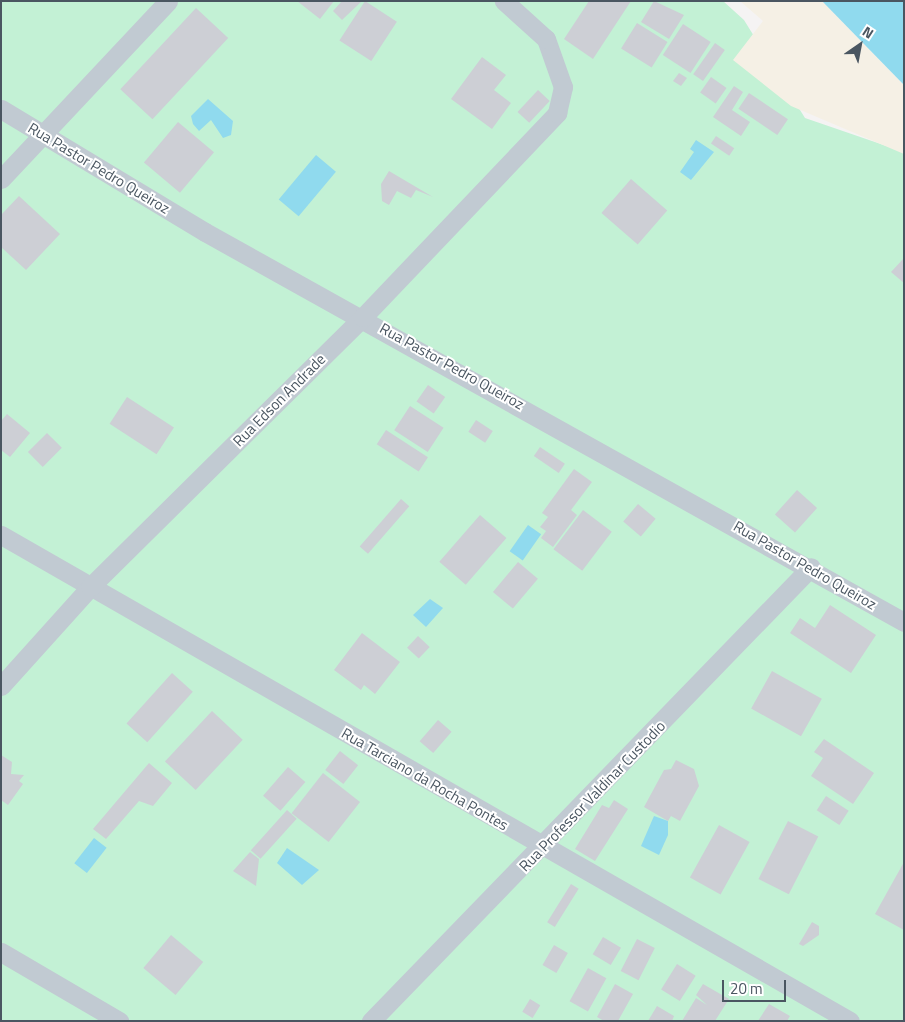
<!DOCTYPE html>
<style>
body{margin:0}
#map{position:relative;width:905px;height:1022px;overflow:hidden;background:#f5f3f3;font-family:"Titillium Web",sans-serif}
div>[style]{position:absolute}
.green>*{inset:0;background:#c3f1d5}
.sand>*{inset:0;background:#f5f0e5}
.water>*{inset:0;background:#90daee;transform-origin:0 0}
.building>*{inset:0;background:#cdcfd5;transform-origin:0 0}
.minor>*{height:19px;margin:-9.5px;padding:0 9.5px;transform-origin:9.5px;border-radius:9.5px;background:#c1cad2}
span{translate:-50% -50%;white-space:nowrap;text-align:center;line-height:1.15;-webkit-text-stroke:4px #fff;paint-order:stroke}
.street-label{font-size:15px;color:#4a5661}
.frame{position:absolute;inset:0;border:2px solid #4a5661;pointer-events:none}
.north{position:absolute;left:835px;top:20px;width:50px;height:50px;-webkit-text-stroke:4px #fff;paint-order:stroke;rotate:33deg;font-size:14px;font-weight:700;line-height:20px;text-align:center;color:#4a5661}
.north::after{content:'';display:block;margin:auto;width:18px;height:22px;background:#4a5661;clip-path:polygon(50% 0,100% 100%,50% 72%,0 100%)}
.scale{position:absolute;left:722px;top:980px;width:64px;height:22px;box-sizing:border-box;border:2px solid #4a5661;border-top:0;padding-left:6px;font-size:15px;line-height:18px;white-space:nowrap;color:#4a5661;-webkit-text-stroke:4px #fff;paint-order:stroke}
</style>
<div id="map">
<div class="green">
<div style="clip-path:polygon(1px 1px,723px 1px,744px 20px,805px 118px,904px 152px,904px 1021px,1px 1021px)"></div>
</div>
<div class="sand">
<div style="clip-path:polygon(740px 1px,822px 1px,904px 85px,904px 154px,791px 106px,733px 60px,763px 21px)"></div>
</div>
<div class="water">
<div style="clip-path:polygon(822px 1px,904px 1px,904px 85px)"></div>
<div style="clip-path:polygon(208px 99px,233px 121px,231px 135px,223px 138px,211px 120px,199px 131px,193px 124px,191px 116px)"></div>
<div style="clip-path:polygon(696px 140px,714px 152px,691px 180px,680px 172px,694px 152px,690px 149px)"></div>
<div style="left:316px;top:155px;width:26px;height:58px;rotate:40deg"></div>
<div style="left:528px;top:525px;width:16px;height:32px;rotate:35deg"></div>
<div style="clip-path:polygon(430px 599px,443px 608px,426px 627px,413px 615px)"></div>
<div style="clip-path:polygon(654px 816px,668px 821px,668px 835px,659px 855px,641px 846px)"></div>
<div style="left:94px;top:838px;width:16px;height:32px;rotate:38deg"></div>
<div style="clip-path:polygon(287px 848px,319px 870px,302px 885px,277px 863px)"></div>
</div>
<div class="building">
<div style="clip-path:polygon(297px 1px,334px 1px,320px 19px)"></div>
<div style="clip-path:polygon(342px 1px,362px 1px,342px 20px,333px 11px)"></div>
<div style="left:365px;top:1px;width:38px;height:47px;rotate:33deg"></div>
<div style="clip-path:polygon(589px 1px,631px 1px,593px 59px,564px 39px)"></div>
<div style="clip-path:polygon(654px 1px,684px 15px,669px 39px,641px 22px)"></div>
<div style="left:196px;top:8px;width:44px;height:111px;rotate:43deg"></div>
<div style="left:637px;top:23px;width:36px;height:30px;rotate:32deg"></div>
<div style="left:683px;top:24px;width:33px;height:37px;rotate:33deg"></div>
<div style="left:715px;top:43px;width:12px;height:38px;rotate:35deg"></div>
<div style="clip-path:polygon(482px 57px,506px 75px,494px 90px,511px 103px,492px 129px,451px 99px)"></div>
<div style="clip-path:polygon(679px 73px,687px 78px,681px 86px,673px 81px)"></div>
<div style="left:711px;top:77px;width:19px;height:19px;rotate:35deg"></div>
<div style="clip-path:polygon(734px 86px,743px 92px,732px 110px,750px 122px,741px 136px,713px 117px)"></div>
<div style="left:538px;top:90px;width:16px;height:30px;rotate:43deg"></div>
<div style="left:749px;top:93px;width:47px;height:19px;rotate:34deg"></div>
<div style="left:178px;top:122px;width:47px;height:53px;rotate:40deg"></div>
<div style="left:716px;top:136px;width:22px;height:9px;rotate:34deg"></div>
<div style="clip-path:polygon(389px 171px,433px 197px,416px 190px,411px 198px,397px 191px,389px 205px,382px 201px,381px 184px)"></div>
<div style="left:631px;top:179px;width:48px;height:45px;rotate:41deg"></div>
<div style="clip-path:polygon(19px 196px,60px 234px,26px 270px,1px 247px,1px 215px)"></div>
<div style="clip-path:polygon(904px 258px,904px 283px,891px 272px)"></div>
<div style="left:428px;top:385px;width:21px;height:20px;rotate:35deg"></div>
<div style="left:127px;top:397px;width:56px;height:32px;rotate:33deg"></div>
<div style="left:410px;top:406px;width:40px;height:29px;rotate:33deg"></div>
<div style="clip-path:polygon(7px 414px,30px 433px,10px 457px,1px 450px,1px 421px)"></div>
<div style="left:476px;top:420px;width:20px;height:14px;rotate:33deg"></div>
<div style="left:386px;top:430px;width:50px;height:17px;rotate:33deg"></div>
<div style="left:47px;top:433px;width:21px;height:27px;rotate:45deg"></div>
<div style="left:540px;top:447px;width:30px;height:11px;rotate:34deg"></div>
<div style="clip-path:polygon(574px 469px,592px 482px,571px 510px,577px 515px,553px 547px,541px 538px,546px 531px,540px 527px,548px 517px,542px 513px)"></div>
<div style="left:797px;top:490px;width:27px;height:33px;rotate:42deg"></div>
<div style="left:401px;top:499px;width:11px;height:63px;rotate:41deg"></div>
<div style="left:638px;top:504px;width:23px;height:23px;rotate:40deg"></div>
<div style="left:583px;top:510px;width:36px;height:49px;rotate:37deg"></div>
<div style="left:480px;top:515px;width:35px;height:62px;rotate:41deg"></div>
<div style="left:518px;top:562px;width:26px;height:39px;rotate:40deg"></div>
<div style="clip-path:polygon(830px 605px,876px 635px,851px 673px,790px 633px,800px 618px,815px 628px)"></div>
<div style="clip-path:polygon(362px 633px,400px 662px,375px 694px,364px 685px,361px 690px,334px 670px)"></div>
<div style="left:418px;top:636px;width:16px;height:16px;rotate:43deg"></div>
<div style="left:772px;top:671px;width:57px;height:43px;rotate:29deg"></div>
<div style="left:172px;top:673px;width:28px;height:68px;rotate:42deg"></div>
<div style="left:212px;top:711px;width:42px;height:69px;rotate:43deg"></div>
<div style="left:438px;top:720px;width:18px;height:28px;rotate:41deg"></div>
<div style="clip-path:polygon(824px 739px,874px 773px,853px 804px,811px 776px,823px 758px,814px 752px)"></div>
<div style="left:340px;top:751px;width:23px;height:24px;rotate:38deg"></div>
<div style="clip-path:polygon(1px 755px,12px 762px,11px 774px,24px 775px,19px 781px,23px 784px,8px 805px,1px 800px)"></div>
<div style="clip-path:polygon(676px 760px,694px 769px,699px 786px,680px 821px,671px 816px,668px 821px,644px 807px,664px 770px,671px 769px)"></div>
<div style="clip-path:polygon(149px 763px,172px 783px,153px 806px,139px 801px,106px 839px,93px 829px)"></div>
<div style="left:288px;top:767px;width:23px;height:38px;rotate:41deg"></div>
<div style="left:323px;top:773px;width:47px;height:51px;rotate:38deg"></div>
<div style="left:826px;top:796px;width:27px;height:17px;rotate:33deg"></div>
<div style="clip-path:polygon(614px 800px,628px 809px,595px 861px,575px 849px,602px 805px,609px 808px)"></div>
<div style="left:287px;top:810px;width:13px;height:54px;rotate:42deg"></div>
<div style="left:788px;top:821px;width:34px;height:65px;rotate:27deg"></div>
<div style="left:719px;top:825px;width:35px;height:60px;rotate:29deg"></div>
<div style="clip-path:polygon(250px 852px,259px 859px,256px 886px,233px 871px)"></div>
<div style="clip-path:polygon(904px 862px,904px 930px,875px 914px)"></div>
<div style="left:571px;top:884px;width:9px;height:45px;rotate:32deg"></div>
<div style="clip-path:polygon(812px 922px,819px 926px,819px 935px,803px 946px,799px 944px)"></div>
<div style="left:171px;top:935px;width:42px;height:43px;rotate:40deg"></div>
<div style="left:603px;top:937px;width:21px;height:20px;rotate:31deg"></div>
<div style="left:637px;top:939px;width:20px;height:36px;rotate:27deg"></div>
<div style="left:554px;top:945px;width:16px;height:23px;rotate:30deg"></div>
<div style="left:677px;top:964px;width:22px;height:30px;rotate:32deg"></div>
<div style="left:588px;top:968px;width:21px;height:38px;rotate:29deg"></div>
<div style="clip-path:polygon(615px 984px,633px 994px,618px 1021px,604px 1021px,597px 1017px)"></div>
<div style="clip-path:polygon(703px 984px,729px 999px,715px 1021px,682px 1021px,696px 998px,707px 1005px,696px 995px)"></div>
<div style="left:530px;top:999px;width:12px;height:15px;rotate:31deg"></div>
<div style="clip-path:polygon(769px 1004px,790px 1016px,787px 1021px,758px 1021px)"></div>
<div style="clip-path:polygon(657px 1006px,674px 1016px,672px 1021px,648px 1021px)"></div>
</div>
<div class="minor">
<div style="left:1px;top:109px;width:238px;rotate:31.1deg"></div>
<div style="left:205px;top:232px;width:800px;rotate:29.16deg"></div>
<div style="left:1px;top:179px;width:244px;rotate:-46.8deg"></div>
<div style="left:1px;top:535px;width:978px;rotate:29.79deg"></div>
<div style="left:1px;top:686px;width:133px;rotate:-48deg"></div>
<div style="left:90px;top:587px;width:384px;rotate:-44.7deg"></div>
<div style="left:363px;top:317px;width:282px;rotate:-46.4deg"></div>
<div style="left:557px;top:113px;width:27px;rotate:-77deg"></div>
<div style="left:563px;top:87px;width:51px;rotate:-109.5deg"></div>
<div style="left:546px;top:39px;width:57px;rotate:-137.9deg"></div>
<div style="left:1px;top:952px;width:137px;rotate:30.3deg"></div>
<div style="left:371px;top:1021px;width:632px;rotate:-45.9deg"></div>
</div>
<div class="street-label">
<span style="left:99px;top:168px;rotate:31deg">Rua Pastor Pedro Queiroz</span>
<span style="left:452px;top:366px;rotate:29deg">Rua Pastor Pedro Queiroz</span>
<span style="left:279px;top:400px;rotate:-45deg">Rua Edson Andrade</span>
<span style="left:805px;top:565px;rotate:30deg">Rua Pastor Pedro Queiroz</span>
<span style="left:425px;top:779px;rotate:30deg">Rua Tarciano da Rocha Pontes</span>
<span style="left:592px;top:796px;rotate:-46deg">Rua Professor Valdinar Custodio</span>
</div>
<div class="frame"></div>
<div class="north">N</div>
<div class="scale">20 m</div>
</div>
